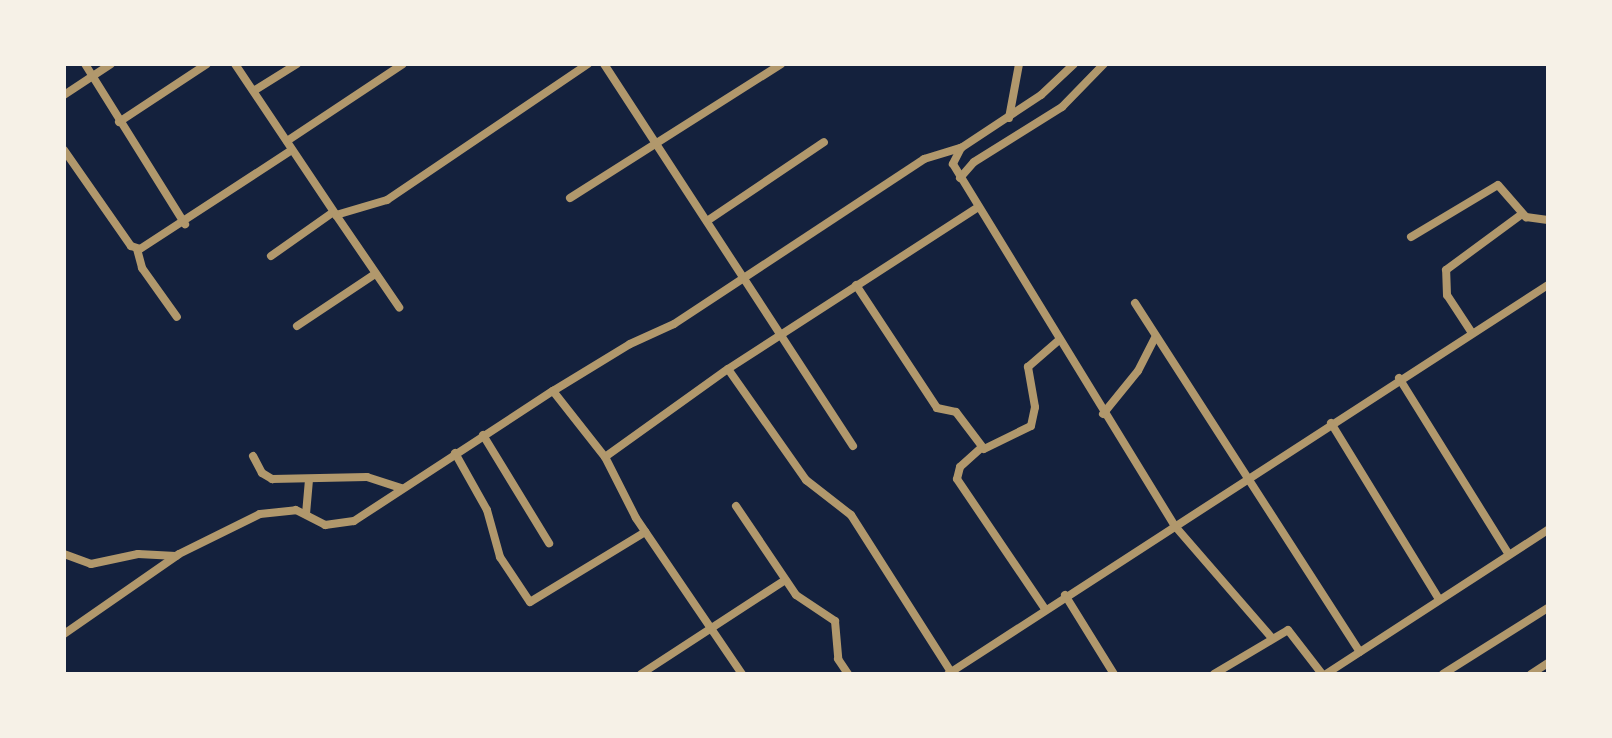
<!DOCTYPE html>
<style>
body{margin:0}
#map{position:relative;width:1612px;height:738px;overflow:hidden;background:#14213d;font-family:"Archivo Narrow",sans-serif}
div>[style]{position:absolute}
.minor>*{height:8px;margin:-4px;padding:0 4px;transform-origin:4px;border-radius:4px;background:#b1986c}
span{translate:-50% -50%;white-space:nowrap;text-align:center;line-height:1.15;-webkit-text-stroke:6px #f6f1e7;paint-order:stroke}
.frame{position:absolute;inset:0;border:66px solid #f6f1e7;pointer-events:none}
</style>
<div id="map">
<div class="minor">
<div style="left:85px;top:64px;width:189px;rotate:58deg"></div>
<div style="left:235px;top:64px;width:182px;rotate:56.2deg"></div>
<div style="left:336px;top:215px;width:53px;rotate:-16.4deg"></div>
<div style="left:387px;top:200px;width:243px;rotate:-34.1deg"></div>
<div style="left:604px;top:64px;width:456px;rotate:56.9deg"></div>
<div style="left:1074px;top:64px;width:45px;rotate:136.8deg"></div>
<div style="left:1041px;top:95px;width:96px;rotate:146.5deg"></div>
<div style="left:961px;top:148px;width:18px;rotate:117deg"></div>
<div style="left:953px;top:164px;width:423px;rotate:58.5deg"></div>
<div style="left:1174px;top:525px;width:150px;rotate:49.1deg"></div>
<div style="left:255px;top:90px;width:49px;rotate:-31.8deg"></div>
<div style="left:64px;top:95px;width:56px;rotate:-33.4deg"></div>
<div style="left:1009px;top:118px;width:55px;rotate:-79.5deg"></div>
<div style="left:119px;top:122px;width:105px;rotate:-33.4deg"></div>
<div style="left:287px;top:141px;width:139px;rotate:-33.6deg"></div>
<div style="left:64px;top:150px;width:117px;rotate:55.1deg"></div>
<div style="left:131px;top:246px;width:9px;rotate:18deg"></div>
<div style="left:140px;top:249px;width:181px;rotate:-33.1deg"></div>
<div style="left:960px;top:178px;width:21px;rotate:-49deg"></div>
<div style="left:974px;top:162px;width:104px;rotate:-32deg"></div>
<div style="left:1062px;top:107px;width:60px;rotate:-45.7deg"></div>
<div style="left:570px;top:198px;width:250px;rotate:-32.4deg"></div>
<div style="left:336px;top:215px;width:112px;rotate:55.6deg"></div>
<div style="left:707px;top:221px;width:141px;rotate:-34deg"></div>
<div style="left:1411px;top:237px;width:101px;rotate:-30.9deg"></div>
<div style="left:1498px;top:185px;width:43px;rotate:48.8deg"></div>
<div style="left:1526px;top:217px;width:22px;rotate:8deg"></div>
<div style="left:137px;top:249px;width:20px;rotate:75deg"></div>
<div style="left:142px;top:268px;width:60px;rotate:54.5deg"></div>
<div style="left:271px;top:256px;width:75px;rotate:-35.2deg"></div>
<div style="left:856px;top:285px;width:147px;rotate:56.6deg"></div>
<div style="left:937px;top:408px;width:19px;rotate:12deg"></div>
<div style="left:956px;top:412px;width:46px;rotate:52.9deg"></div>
<div style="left:984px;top:449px;width:52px;rotate:-26.1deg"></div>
<div style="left:1031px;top:426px;width:19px;rotate:-78deg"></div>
<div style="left:1035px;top:407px;width:41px;rotate:-99.9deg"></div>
<div style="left:1028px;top:367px;width:40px;rotate:-41deg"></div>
<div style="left:1135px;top:303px;width:415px;rotate:57.2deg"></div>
<div style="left:297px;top:326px;width:94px;rotate:-33.7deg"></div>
<div style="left:1472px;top:333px;width:45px;rotate:-123.3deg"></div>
<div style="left:1447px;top:295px;width:25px;rotate:-92deg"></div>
<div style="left:1446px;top:270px;width:94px;rotate:-36.4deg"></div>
<div style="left:728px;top:369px;width:136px;rotate:54.9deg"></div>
<div style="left:806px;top:480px;width:57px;rotate:37.9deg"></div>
<div style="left:851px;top:515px;width:186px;rotate:57.5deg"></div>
<div style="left:1399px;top:378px;width:208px;rotate:58.1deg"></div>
<div style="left:553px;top:391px;width:84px;rotate:51.8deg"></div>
<div style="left:1103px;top:414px;width:55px;rotate:-50.9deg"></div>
<div style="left:1138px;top:371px;width:39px;rotate:-63deg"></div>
<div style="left:1331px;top:423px;width:206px;rotate:58.5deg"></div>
<div style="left:483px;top:435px;width:127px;rotate:58.6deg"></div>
<div style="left:981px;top:448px;width:28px;rotate:138deg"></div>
<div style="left:960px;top:467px;width:12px;rotate:104deg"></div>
<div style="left:957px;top:479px;width:157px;rotate:55.9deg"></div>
<div style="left:455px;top:453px;width:65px;rotate:60.7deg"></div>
<div style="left:487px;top:510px;width:49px;rotate:74.5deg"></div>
<div style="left:500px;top:557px;width:54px;rotate:56.3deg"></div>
<div style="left:530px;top:602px;width:135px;rotate:-31.3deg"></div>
<div style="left:253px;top:456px;width:19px;rotate:62deg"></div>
<div style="left:262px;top:473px;width:12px;rotate:31deg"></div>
<div style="left:272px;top:479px;width:95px;rotate:-1.2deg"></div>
<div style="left:367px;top:477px;width:36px;rotate:18deg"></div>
<div style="left:736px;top:506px;width:107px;rotate:56deg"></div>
<div style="left:796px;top:595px;width:47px;rotate:33.7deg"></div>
<div style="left:835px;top:621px;width:38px;rotate:85deg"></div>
<div style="left:838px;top:659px;width:18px;rotate:56deg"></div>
<div style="left:306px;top:514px;width:35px;rotate:-85deg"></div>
<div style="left:64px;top:554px;width:29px;rotate:20deg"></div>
<div style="left:91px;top:564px;width:48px;rotate:-12deg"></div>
<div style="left:138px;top:554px;width:38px;rotate:3deg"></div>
<div style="left:1065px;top:595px;width:93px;rotate:58.2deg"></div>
<div style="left:64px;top:634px;width:140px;rotate:-34.8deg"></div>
<div style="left:179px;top:554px;width:90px;rotate:-26.3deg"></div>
<div style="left:260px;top:514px;width:36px;rotate:-6deg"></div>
<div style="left:296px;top:510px;width:33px;rotate:27deg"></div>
<div style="left:325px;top:525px;width:29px;rotate:-8deg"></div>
<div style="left:354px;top:521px;width:238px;rotate:-33.2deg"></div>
<div style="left:553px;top:391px;width:90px;rotate:-31.4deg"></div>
<div style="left:630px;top:344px;width:48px;rotate:-24.4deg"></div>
<div style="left:674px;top:324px;width:300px;rotate:-33.4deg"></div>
<div style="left:924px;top:159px;width:39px;rotate:-17deg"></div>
<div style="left:641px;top:674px;width:172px;rotate:-33.1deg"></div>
<div style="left:742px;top:674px;width:189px;rotate:-124.2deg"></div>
<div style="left:636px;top:518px;width:68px;rotate:-116.9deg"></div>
<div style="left:605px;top:457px;width:151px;rotate:-35.6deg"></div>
<div style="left:728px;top:369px;width:297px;rotate:-32.9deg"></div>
<div style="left:948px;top:674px;width:715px;rotate:-32.96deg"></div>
<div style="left:1214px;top:674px;width:86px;rotate:-30.7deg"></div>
<div style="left:1288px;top:630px;width:56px;rotate:52.3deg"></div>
<div style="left:1326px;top:674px;width:265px;rotate:-33deg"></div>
<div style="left:1443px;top:674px;width:124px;rotate:-32.2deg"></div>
<div style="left:1531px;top:674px;width:20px;rotate:-33deg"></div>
</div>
<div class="frame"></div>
</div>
